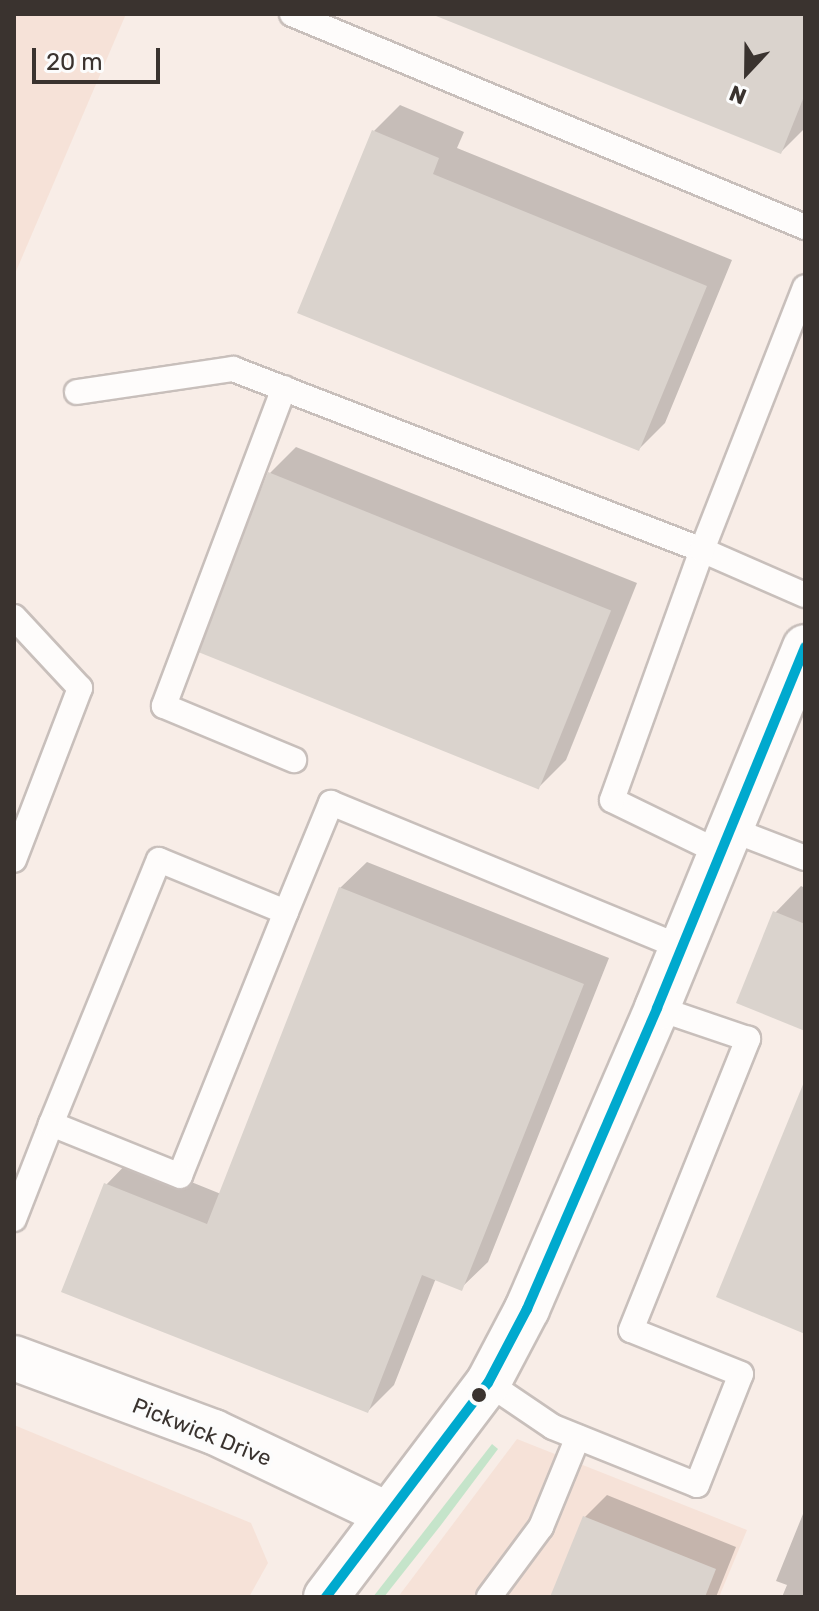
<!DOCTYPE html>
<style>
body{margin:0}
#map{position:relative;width:819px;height:1611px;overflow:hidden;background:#f8ede7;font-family:Rubik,sans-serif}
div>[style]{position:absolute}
.built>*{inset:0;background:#f6e2d8}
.green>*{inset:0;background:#c5e4ca}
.shadow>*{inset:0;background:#0003}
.building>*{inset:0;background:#dad3cd;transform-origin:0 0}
.roads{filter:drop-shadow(2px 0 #c8bfbb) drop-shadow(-2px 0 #c8bfbb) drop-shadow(0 2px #c8bfbb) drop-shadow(0 -2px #c8bfbb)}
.service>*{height:24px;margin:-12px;padding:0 12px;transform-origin:12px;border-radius:12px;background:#fefcfb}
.minor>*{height:44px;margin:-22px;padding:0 22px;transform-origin:22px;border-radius:22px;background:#fefcfb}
.bus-1>*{height:10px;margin:-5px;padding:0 5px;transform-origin:5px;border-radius:5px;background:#00a9ce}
.dots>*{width:22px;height:22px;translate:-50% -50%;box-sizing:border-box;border:4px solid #fcfcfc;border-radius:50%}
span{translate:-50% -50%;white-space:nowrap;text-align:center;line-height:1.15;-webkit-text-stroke:8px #fcfcfc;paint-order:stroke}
.street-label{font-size:22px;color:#3a332f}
.frame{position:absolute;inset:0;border:16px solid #3a332f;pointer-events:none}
.north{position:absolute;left:707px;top:32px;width:80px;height:80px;-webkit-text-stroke:6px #fcfcfc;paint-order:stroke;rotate:202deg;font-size:22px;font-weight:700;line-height:32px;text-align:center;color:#3a332f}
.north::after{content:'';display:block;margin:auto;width:28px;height:36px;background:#3a332f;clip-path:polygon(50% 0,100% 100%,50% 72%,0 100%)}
.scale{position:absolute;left:32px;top:48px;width:128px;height:36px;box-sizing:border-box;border:4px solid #3a332f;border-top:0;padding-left:10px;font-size:24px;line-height:28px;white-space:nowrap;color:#3a332f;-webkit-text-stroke:6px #fcfcfc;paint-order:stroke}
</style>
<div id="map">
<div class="built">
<div style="clip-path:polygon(14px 14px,126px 14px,14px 276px)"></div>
<div style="clip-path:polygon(14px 1425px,251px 1523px,268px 1563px,249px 1597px,14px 1597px)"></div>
<div style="clip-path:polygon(517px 1439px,747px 1530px,719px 1597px,398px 1597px)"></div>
</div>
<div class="green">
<div style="clip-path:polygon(492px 1444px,498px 1449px,441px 1525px,384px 1597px,373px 1597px)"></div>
</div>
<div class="shadow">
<div style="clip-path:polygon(484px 14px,805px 14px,805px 128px,781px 152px)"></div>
<div style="clip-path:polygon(400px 105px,464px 132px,457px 148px,732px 260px,665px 423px,639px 449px,374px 131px)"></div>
<div style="clip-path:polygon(296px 447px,637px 583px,566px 760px,540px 786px,270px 473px)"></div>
<div style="clip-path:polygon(367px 862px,609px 958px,488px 1262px,461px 1288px,436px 1278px,394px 1385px,368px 1411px,106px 1185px,132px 1158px,221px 1194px,340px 888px)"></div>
<div style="clip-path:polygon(801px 886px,805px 888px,805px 1029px,775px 913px)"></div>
<div style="clip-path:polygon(607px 1495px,736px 1547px,716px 1597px,553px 1597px,585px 1517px)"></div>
<div style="clip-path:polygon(805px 1509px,805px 1597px,782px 1597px,787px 1585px,776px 1581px)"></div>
</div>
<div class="building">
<div style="clip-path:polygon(431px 14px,805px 14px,805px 94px,781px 154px)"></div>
<div style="clip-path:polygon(372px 130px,439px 158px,433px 174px,707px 286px,639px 451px,297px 313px)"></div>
<div style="left:268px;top:472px;width:370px;height:193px;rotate:22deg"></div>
<div style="clip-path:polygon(339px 887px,584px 984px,462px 1291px,422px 1275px,368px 1413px,61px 1292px,104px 1183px,207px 1224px)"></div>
<div style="clip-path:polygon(773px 911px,805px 924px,805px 1031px,736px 1003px)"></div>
<div style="clip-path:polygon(804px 1082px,805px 1083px,805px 1334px,716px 1297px)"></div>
<div style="clip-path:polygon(583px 1516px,716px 1569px,705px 1597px,550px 1597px)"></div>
</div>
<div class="roads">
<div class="service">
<div style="left:292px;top:14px;width:555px;rotate:22.55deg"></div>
<div style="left:284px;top:388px;width:340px;rotate:110.7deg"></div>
<div style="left:164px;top:706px;width:141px;rotate:22.6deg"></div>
<div style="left:77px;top:392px;width:158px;rotate:-8.4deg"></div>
<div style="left:233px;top:369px;width:503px;rotate:21.1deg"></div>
<div style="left:702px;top:550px;width:112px;rotate:23.6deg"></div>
<div style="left:14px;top:617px;width:97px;rotate:47.1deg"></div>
<div style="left:80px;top:688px;width:184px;rotate:111deg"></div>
<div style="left:730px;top:829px;width:80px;rotate:21.1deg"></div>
<div style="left:721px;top:853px;width:121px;rotate:-154.1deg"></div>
<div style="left:612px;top:800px;width:266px;rotate:-70.2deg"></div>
<div style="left:702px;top:550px;width:282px;rotate:-68.6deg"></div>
<div style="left:286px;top:912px;width:118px;rotate:-67.6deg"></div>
<div style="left:331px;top:803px;width:378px;rotate:22.4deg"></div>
<div style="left:14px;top:1219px;width:102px;rotate:-68.7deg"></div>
<div style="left:51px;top:1124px;width:285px;rotate:-67.8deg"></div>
<div style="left:159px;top:860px;width:137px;rotate:22.3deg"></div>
<div style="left:286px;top:912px;width:284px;rotate:111.9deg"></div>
<div style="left:180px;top:1176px;width:139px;rotate:-158deg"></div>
<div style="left:488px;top:1383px;width:78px;rotate:34.1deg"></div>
<div style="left:553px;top:1427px;width:155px;rotate:21.9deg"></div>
<div style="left:697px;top:1485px;width:119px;rotate:-68.4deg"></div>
<div style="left:741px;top:1374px;width:118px;rotate:-158.2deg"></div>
<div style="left:631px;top:1330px;width:314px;rotate:-68.1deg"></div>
<div style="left:748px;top:1039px;width:96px;rotate:-161.2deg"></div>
<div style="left:489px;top:1597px;width:87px;rotate:-53.4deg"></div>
<div style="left:541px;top:1527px;width:97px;rotate:-67.7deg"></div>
</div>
<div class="minor">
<div style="left:14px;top:1358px;width:213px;rotate:20.3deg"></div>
<div style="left:214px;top:1432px;width:191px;rotate:25.4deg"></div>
<div style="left:326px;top:1597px;width:268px;rotate:-52.9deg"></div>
<div style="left:488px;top:1383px;width:84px;rotate:-62.2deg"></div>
<div style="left:527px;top:1309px;width:328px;rotate:-66.6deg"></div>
<div style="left:657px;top:1008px;width:390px;rotate:-67.7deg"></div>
</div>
</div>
<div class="bus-1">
<div style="left:326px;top:1597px;width:268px;rotate:-52.9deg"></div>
<div style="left:488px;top:1383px;width:84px;rotate:-62.2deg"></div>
<div style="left:527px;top:1309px;width:328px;rotate:-66.6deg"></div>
<div style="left:657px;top:1008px;width:390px;rotate:-67.7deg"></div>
</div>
<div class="dots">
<div style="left:479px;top:1395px;background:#3a332f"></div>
</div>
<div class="street-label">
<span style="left:202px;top:1432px;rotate:22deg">Pickwick Drive</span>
</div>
<div class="frame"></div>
<div class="north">N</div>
<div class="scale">20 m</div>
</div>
